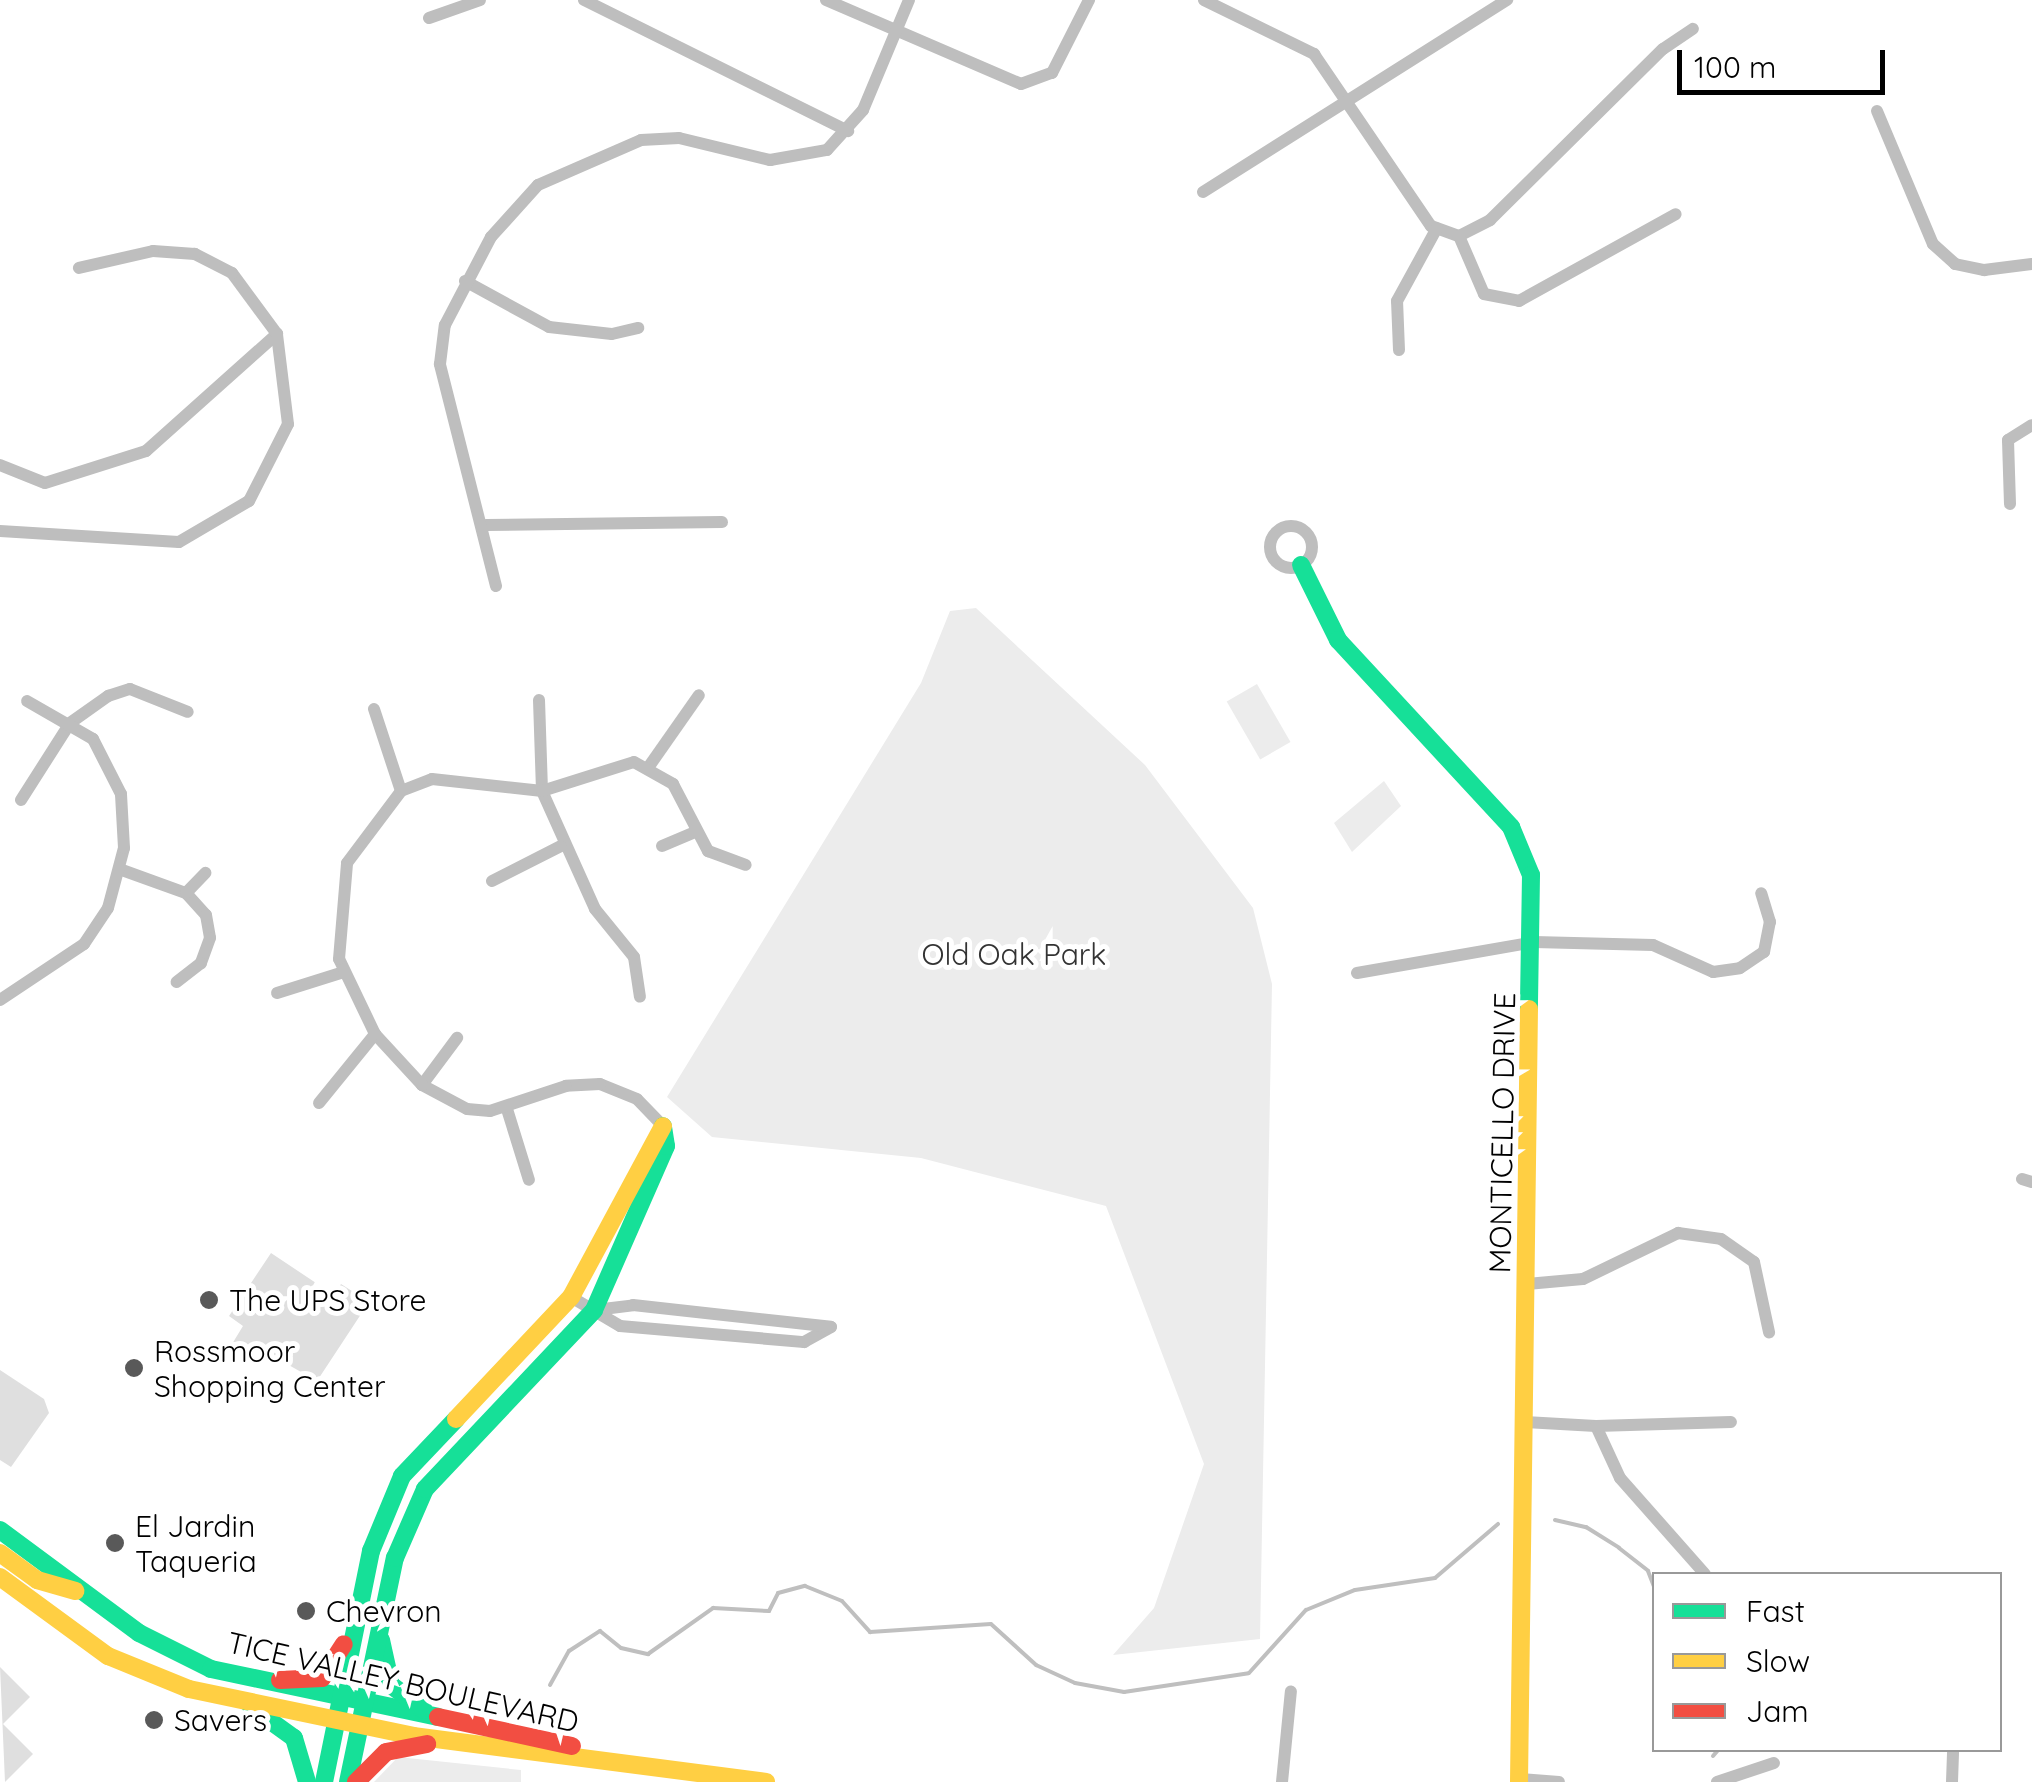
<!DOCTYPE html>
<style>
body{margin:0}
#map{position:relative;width:2032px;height:1782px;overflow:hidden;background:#fff;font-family:Quicksand,sans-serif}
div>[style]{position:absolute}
.green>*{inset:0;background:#ececec;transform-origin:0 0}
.stream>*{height:4px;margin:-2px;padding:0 2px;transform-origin:2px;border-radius:2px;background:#bfbfbf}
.building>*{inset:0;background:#dfdfdf}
.street>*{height:12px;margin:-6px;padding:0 6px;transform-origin:6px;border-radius:6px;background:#bebebe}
.street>.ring{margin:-6px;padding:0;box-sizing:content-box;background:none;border:12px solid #bebebe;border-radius:50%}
.fast>*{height:18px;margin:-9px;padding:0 9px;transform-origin:9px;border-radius:9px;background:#16e098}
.slow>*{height:18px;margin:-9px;padding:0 9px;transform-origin:9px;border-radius:9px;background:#ffcf43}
.jam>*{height:18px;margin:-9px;padding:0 9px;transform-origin:9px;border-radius:9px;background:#f24e42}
.dots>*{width:28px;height:28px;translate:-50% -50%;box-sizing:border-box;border:5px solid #fff;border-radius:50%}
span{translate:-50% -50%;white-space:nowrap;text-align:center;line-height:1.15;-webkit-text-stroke:10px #fff;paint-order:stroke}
.park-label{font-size:30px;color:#333}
.street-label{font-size:30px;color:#000}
.poi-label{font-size:30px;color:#000}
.left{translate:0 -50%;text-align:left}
.legend{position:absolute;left:1652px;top:1572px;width:350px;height:180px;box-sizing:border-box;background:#fff;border:2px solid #999;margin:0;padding:12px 18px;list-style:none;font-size:30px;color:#000}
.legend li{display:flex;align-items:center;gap:20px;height:50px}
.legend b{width:50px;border:2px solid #999}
.scale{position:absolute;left:1677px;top:50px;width:208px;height:45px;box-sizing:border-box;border:5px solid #000;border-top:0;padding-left:12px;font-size:30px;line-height:35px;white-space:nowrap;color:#000;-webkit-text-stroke:8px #fff;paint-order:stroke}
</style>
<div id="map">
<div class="green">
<div style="clip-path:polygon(976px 608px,1145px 765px,1253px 908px,1272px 984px,1260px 1639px,1113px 1655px,1154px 1608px,1204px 1464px,1106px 1206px,921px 1158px,712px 1137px,667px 1097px,921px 683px,950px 611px)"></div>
<div style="left:1257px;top:684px;width:67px;height:35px;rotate:60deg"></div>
<div style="clip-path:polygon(1384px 781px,1401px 806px,1352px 852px,1334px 823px)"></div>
<div style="clip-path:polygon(398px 1757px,521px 1770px,521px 1782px,374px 1782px)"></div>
</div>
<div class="stream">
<div style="left:1555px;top:1520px;width:32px;rotate:13deg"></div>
<div style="left:1586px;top:1527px;width:39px;rotate:32deg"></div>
<div style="left:1619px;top:1548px;width:37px;rotate:38deg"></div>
<div style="left:1648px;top:1571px;width:17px;rotate:69deg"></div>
<div style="left:550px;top:1685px;width:39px;rotate:-61deg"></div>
<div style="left:569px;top:1651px;width:37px;rotate:-33deg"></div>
<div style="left:600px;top:1631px;width:27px;rotate:39deg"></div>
<div style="left:621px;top:1648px;width:28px;rotate:13deg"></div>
<div style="left:648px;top:1654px;width:80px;rotate:-35.3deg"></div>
<div style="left:713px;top:1608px;width:56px;rotate:3.1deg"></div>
<div style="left:769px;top:1611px;width:20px;rotate:-63deg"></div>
<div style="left:778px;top:1593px;width:28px;rotate:-15deg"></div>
<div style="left:805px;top:1586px;width:40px;rotate:22deg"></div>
<div style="left:842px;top:1601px;width:42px;rotate:47.9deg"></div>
<div style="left:870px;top:1632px;width:121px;rotate:-3.8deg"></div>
<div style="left:991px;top:1624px;width:61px;rotate:42.3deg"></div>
<div style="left:1036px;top:1665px;width:43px;rotate:24.8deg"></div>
<div style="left:1075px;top:1683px;width:50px;rotate:10.4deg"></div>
<div style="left:1124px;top:1692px;width:126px;rotate:-8.6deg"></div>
<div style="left:1249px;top:1673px;width:85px;rotate:-47.9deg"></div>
<div style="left:1306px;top:1610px;width:53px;rotate:-22.2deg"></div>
<div style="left:1355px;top:1590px;width:81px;rotate:-8.5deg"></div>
<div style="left:1435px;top:1578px;width:83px;rotate:-40.6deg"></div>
<div style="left:1713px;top:1756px;width:8px;rotate:-50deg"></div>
</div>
<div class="building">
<div style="clip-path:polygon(271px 1253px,334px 1295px,341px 1284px,369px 1302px,317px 1381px,255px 1346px,249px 1355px,232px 1344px,243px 1326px,229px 1316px)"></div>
<div style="clip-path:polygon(0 1370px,44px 1399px,49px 1413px,11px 1467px,0 1460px)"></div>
<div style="clip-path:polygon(0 1667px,30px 1697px,3px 1724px,33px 1754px,5px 1782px)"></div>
</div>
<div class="street">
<div style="left:584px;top:0;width:295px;rotate:26.4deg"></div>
<div style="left:826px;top:0;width:212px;rotate:23.3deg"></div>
<div style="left:1021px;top:84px;width:33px;rotate:-20deg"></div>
<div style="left:1052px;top:73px;width:82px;rotate:-63.1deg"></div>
<div style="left:1204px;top:0;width:123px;rotate:26.1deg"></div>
<div style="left:1314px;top:54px;width:208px;rotate:55.8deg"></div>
<div style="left:1431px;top:226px;width:30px;rotate:20deg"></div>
<div style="left:1459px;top:236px;width:35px;rotate:-27deg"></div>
<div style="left:1490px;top:220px;width:243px;rotate:-44.7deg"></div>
<div style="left:1663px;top:49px;width:36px;rotate:-34deg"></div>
<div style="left:429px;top:18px;width:54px;rotate:-19.4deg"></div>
<div style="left:1877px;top:111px;width:144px;rotate:67.2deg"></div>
<div style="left:1933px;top:244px;width:30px;rotate:42deg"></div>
<div style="left:1955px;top:264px;width:30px;rotate:12deg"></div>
<div style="left:1984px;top:270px;width:48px;rotate:-7.1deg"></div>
<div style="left:1203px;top:192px;width:360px;rotate:-32.3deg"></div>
<div style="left:1459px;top:236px;width:63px;rotate:66.7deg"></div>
<div style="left:1484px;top:294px;width:36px;rotate:11deg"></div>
<div style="left:1519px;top:301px;width:179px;rotate:-29deg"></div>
<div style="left:465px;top:281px;width:96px;rotate:28.7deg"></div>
<div style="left:549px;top:327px;width:63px;rotate:6.3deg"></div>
<div style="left:612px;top:334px;width:27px;rotate:-13deg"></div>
<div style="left:1399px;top:350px;width:49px;rotate:-92.3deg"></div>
<div style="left:1397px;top:301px;width:83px;rotate:-61.3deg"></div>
<div style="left:0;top:465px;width:48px;rotate:21.8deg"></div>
<div style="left:45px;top:483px;width:106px;rotate:-17.6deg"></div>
<div style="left:146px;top:451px;width:176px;rotate:-41.8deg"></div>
<div style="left:2010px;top:504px;width:64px;rotate:-91.8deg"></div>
<div style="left:2008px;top:440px;width:28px;rotate:-32deg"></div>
<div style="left:486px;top:525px;width:236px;rotate:-0.7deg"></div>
<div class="ring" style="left:1270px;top:526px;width:30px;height:30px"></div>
<div style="left:0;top:531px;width:179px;rotate:3.5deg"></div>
<div style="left:179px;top:542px;width:81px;rotate:-30.4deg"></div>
<div style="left:249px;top:501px;width:86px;rotate:-63.1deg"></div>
<div style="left:288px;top:424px;width:91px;rotate:-97deg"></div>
<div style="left:277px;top:334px;width:76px;rotate:-126.4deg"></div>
<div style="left:232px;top:273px;width:42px;rotate:-152.8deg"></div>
<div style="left:195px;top:254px;width:42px;rotate:-175.9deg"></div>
<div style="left:153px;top:251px;width:76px;rotate:167.1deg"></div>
<div style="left:496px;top:586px;width:229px;rotate:-104.2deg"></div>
<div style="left:440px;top:364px;width:39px;rotate:-83deg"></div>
<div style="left:445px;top:325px;width:99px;rotate:-62.4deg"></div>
<div style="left:491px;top:237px;width:70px;rotate:-47.9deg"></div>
<div style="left:538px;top:185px;width:112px;rotate:-23.6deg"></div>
<div style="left:641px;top:140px;width:38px;rotate:-3deg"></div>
<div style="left:679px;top:138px;width:94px;rotate:13.6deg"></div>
<div style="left:770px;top:160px;width:58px;rotate:-10deg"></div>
<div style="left:827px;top:150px;width:54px;rotate:-48deg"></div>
<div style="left:863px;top:110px;width:119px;rotate:-67.3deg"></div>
<div style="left:539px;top:700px;width:91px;rotate:88.1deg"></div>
<div style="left:542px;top:791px;width:129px;rotate:65.8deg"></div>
<div style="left:595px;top:909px;width:62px;rotate:50.9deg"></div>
<div style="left:634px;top:957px;width:40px;rotate:81.5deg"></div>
<div style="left:374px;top:709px;width:86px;rotate:71.8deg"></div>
<div style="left:650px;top:765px;width:85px;rotate:-55deg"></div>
<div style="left:21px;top:800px;width:91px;rotate:-57.5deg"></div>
<div style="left:70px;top:723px;width:47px;rotate:-35.4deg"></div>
<div style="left:108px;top:696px;width:23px;rotate:-18deg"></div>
<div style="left:130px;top:689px;width:62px;rotate:21.6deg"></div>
<div style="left:662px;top:846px;width:36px;rotate:-23deg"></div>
<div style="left:122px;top:870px;width:68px;rotate:19.8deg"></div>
<div style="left:186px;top:893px;width:30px;rotate:48deg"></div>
<div style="left:206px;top:915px;width:23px;rotate:80deg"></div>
<div style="left:210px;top:938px;width:27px;rotate:110deg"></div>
<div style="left:201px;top:963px;width:31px;rotate:142deg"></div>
<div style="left:492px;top:881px;width:77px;rotate:-26.9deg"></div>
<div style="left:186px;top:893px;width:28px;rotate:-46deg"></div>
<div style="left:1357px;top:973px;width:180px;rotate:-9.9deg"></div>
<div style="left:1534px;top:942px;width:119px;rotate:1.4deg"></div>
<div style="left:1653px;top:945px;width:66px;rotate:24.2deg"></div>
<div style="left:1713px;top:972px;width:27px;rotate:-8deg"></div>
<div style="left:1740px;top:968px;width:29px;rotate:-34deg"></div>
<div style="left:1764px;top:952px;width:31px;rotate:-79deg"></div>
<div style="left:1770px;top:922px;width:30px;rotate:-107deg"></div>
<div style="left:277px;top:993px;width:70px;rotate:-17.4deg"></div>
<div style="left:0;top:1000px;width:101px;rotate:-33.7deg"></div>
<div style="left:84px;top:944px;width:43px;rotate:-56.3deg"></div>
<div style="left:108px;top:908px;width:62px;rotate:-75.1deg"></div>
<div style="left:124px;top:848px;width:54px;rotate:-93.2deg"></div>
<div style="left:121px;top:794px;width:62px;rotate:-117deg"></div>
<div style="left:93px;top:739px;width:76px;rotate:-150.1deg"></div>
<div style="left:422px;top:1085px;width:59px;rotate:-53.3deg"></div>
<div style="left:319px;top:1103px;width:89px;rotate:-50.9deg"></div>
<div style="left:507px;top:1109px;width:74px;rotate:72.8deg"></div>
<div style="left:663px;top:1126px;width:37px;rotate:-134deg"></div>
<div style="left:637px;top:1099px;width:40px;rotate:-158deg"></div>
<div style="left:600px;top:1084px;width:34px;rotate:177deg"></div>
<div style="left:566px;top:1086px;width:80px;rotate:161.8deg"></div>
<div style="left:490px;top:1111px;width:23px;rotate:-175deg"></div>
<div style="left:467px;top:1109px;width:51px;rotate:-151.9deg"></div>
<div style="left:422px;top:1085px;width:69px;rotate:-132.7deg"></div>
<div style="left:375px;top:1034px;width:83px;rotate:-115.6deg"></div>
<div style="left:339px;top:959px;width:96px;rotate:-85.2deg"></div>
<div style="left:347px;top:863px;width:90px;rotate:-53.1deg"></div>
<div style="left:401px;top:791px;width:33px;rotate:-21deg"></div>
<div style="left:432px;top:779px;width:111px;rotate:6.2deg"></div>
<div style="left:542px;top:791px;width:96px;rotate:-17.5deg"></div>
<div style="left:634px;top:762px;width:45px;rotate:29.4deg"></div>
<div style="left:673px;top:784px;width:76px;rotate:62.4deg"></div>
<div style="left:708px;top:851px;width:40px;rotate:20.2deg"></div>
<div style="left:2022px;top:1179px;width:10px;rotate:17deg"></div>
<div style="left:1527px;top:1284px;width:56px;rotate:-5.1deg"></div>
<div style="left:1583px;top:1279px;width:106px;rotate:-25.8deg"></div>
<div style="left:1678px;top:1233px;width:43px;rotate:7.9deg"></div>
<div style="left:1721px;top:1239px;width:40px;rotate:34.9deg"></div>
<div style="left:1754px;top:1262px;width:72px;rotate:77.9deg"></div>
<div style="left:571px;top:1297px;width:57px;rotate:30.6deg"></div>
<div style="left:620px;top:1326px;width:185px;rotate:5deg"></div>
<div style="left:804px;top:1342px;width:31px;rotate:-29deg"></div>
<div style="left:595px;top:1310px;width:38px;rotate:-7deg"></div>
<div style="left:633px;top:1305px;width:199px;rotate:6.3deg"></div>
<div style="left:1525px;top:1422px;width:71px;rotate:3.2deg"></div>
<div style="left:1596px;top:1426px;width:57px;rotate:65.2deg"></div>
<div style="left:1620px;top:1478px;width:128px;rotate:48.5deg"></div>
<div style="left:1596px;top:1426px;width:135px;rotate:-1.7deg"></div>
<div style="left:1519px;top:1779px;width:40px;rotate:4.3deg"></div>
<div style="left:1282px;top:1782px;width:91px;rotate:-84.4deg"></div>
<div style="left:1717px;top:1782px;width:60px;rotate:-18.4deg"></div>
<div style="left:1952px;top:1782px;width:32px;rotate:-88deg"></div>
</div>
<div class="fast">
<div style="left:1301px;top:565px;width:84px;rotate:63.7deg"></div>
<div style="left:1338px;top:640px;width:255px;rotate:47.2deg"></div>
<div style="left:1511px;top:827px;width:52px;rotate:67.4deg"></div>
<div style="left:1531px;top:875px;width:134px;rotate:90.9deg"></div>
<div style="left:0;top:1530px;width:173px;rotate:36.5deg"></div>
<div style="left:139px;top:1633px;width:80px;rotate:26.6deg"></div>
<div style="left:211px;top:1669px;width:232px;rotate:11.9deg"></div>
<div style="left:381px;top:1640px;width:46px;rotate:77.5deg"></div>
<div style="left:391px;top:1685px;width:41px;rotate:37.1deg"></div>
<div style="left:251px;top:1707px;width:53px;rotate:35.8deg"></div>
<div style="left:294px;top:1738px;width:46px;rotate:73.5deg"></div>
<div style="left:324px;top:1782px;width:236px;rotate:-78.5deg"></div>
<div style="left:371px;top:1551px;width:81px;rotate:-67.5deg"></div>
<div style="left:402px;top:1476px;width:79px;rotate:-46.5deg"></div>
<div style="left:348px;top:1782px;width:229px;rotate:-78.2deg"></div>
<div style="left:395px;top:1558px;width:75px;rotate:-66.5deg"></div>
<div style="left:425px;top:1489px;width:246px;rotate:-46.6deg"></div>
<div style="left:594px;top:1310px;width:179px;rotate:-66.3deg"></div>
<div style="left:666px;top:1146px;width:20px;rotate:-99deg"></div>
</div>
<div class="slow">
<div style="left:456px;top:1419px;width:168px;rotate:-46.7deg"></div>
<div style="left:571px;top:1297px;width:194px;rotate:-61.7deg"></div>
<div style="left:0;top:1553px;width:46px;rotate:36.1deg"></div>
<div style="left:37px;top:1580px;width:40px;rotate:16deg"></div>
<div style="left:0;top:1577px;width:134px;rotate:36.2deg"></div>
<div style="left:108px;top:1656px;width:87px;rotate:22.2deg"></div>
<div style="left:189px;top:1689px;width:229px;rotate:11.8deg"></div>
<div style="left:413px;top:1736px;width:356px;rotate:7.4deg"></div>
<div style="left:1519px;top:1782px;width:773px;rotate:-89.26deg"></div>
</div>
<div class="jam">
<div style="left:280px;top:1680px;width:42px;rotate:-2.7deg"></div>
<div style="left:322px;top:1678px;width:40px;rotate:-57.1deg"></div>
<div style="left:438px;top:1717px;width:137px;rotate:12.2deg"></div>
<div style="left:356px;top:1782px;width:42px;rotate:-45deg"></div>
<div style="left:386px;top:1752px;width:42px;rotate:-11deg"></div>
</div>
<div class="dots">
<div style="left:209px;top:1300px;background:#595959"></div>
<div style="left:134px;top:1368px;background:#595959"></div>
<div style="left:115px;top:1543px;background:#595959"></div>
<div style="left:306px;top:1611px;background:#595959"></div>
<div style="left:154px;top:1720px;background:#595959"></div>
</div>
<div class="park-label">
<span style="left:1014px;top:954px">Old Oak Park</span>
</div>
<div class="street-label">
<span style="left:1502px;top:1133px;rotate:-89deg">MONTICELLO DRIVE</span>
<span style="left:403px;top:1682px;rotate:13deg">TICE VALLEY BOULEVARD</span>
</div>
<div class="poi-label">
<span class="left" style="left:229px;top:1300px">The UPS Store</span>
<span class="left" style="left:154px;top:1368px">Rossmoor<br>Shopping Center</span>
<span class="left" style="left:135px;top:1543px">El Jardin<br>Taqueria</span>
<span class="left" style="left:326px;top:1611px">Chevron</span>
<span class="left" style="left:174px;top:1720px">Savers</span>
</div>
<ul class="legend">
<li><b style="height:12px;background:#16e098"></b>Fast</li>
<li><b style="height:12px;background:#ffcf43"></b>Slow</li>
<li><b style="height:12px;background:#f24e42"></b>Jam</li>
</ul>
<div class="scale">100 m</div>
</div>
